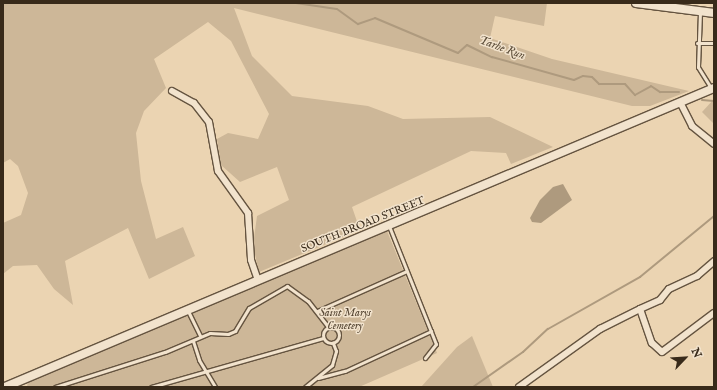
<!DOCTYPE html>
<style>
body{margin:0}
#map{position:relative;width:717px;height:390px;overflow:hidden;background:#ebd4b2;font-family:"IM FELL English",serif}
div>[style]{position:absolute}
.green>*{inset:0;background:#cdb798}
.water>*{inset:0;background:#ae9a7e}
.stream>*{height:2px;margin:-1px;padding:0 1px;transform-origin:1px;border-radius:1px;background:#ae9a7e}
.roads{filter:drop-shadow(1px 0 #655440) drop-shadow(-1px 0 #655440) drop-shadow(0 1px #655440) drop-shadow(0 -1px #655440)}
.service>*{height:3px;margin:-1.5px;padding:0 1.5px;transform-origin:1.5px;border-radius:1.5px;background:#f2e3cd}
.service>.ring{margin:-1.5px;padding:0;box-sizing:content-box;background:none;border:3px solid #f2e3cd;border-radius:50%}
.minor>*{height:6px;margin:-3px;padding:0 3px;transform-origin:3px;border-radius:3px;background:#f2e3cd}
.tertiary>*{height:8px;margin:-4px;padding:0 4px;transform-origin:4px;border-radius:4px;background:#f2e3cd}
span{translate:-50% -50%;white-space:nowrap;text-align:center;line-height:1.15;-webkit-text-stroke:3px #f2e3cd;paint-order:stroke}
.street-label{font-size:11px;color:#382a1a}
.park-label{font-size:11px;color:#564633;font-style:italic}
.water-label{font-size:12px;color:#5b4c38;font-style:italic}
.frame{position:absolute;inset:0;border:4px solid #382a1a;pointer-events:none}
.north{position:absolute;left:665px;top:338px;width:40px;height:40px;-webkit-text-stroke:3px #f2e3cd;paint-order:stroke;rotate:65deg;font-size:11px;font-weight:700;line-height:16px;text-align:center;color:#382a1a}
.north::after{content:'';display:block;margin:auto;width:14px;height:18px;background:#382a1a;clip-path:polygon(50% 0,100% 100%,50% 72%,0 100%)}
</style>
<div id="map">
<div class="green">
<div style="clip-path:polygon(3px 3px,547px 3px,544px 26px,495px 16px,490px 38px,552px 59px,689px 91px,650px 106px,632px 106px,234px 8px,252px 56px,292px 96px,368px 106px,403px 119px,490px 117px,553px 147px,511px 164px,506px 153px,471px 151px,352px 207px,360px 230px,259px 272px,253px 246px,257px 216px,289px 200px,277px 167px,240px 182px,221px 165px,217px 139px,228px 133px,258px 139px,269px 114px,231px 41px,208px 22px,154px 59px,166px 88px,144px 111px,136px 133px,141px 181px,156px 239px,183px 227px,195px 256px,149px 279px,128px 228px,65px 261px,73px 305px,54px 289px,37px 265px,13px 266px,3px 274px,3px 223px,21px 215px,28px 193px,18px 166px,10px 159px,3px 163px)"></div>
<div style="clip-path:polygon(714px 99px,714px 124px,702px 112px)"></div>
<div style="clip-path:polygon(387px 231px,437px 353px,359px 387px,27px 387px,28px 381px)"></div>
<div style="clip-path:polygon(472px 336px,493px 387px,421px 387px,457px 347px)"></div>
</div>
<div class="water">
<div style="clip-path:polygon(563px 184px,572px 200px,541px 223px,532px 222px,530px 218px,540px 200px,553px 187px)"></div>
</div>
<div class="stream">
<div style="left:296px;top:3px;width:41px;rotate:8.3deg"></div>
<div style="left:337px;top:9px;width:26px;rotate:36deg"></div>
<div style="left:358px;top:24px;width:18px;rotate:-19deg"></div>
<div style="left:375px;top:18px;width:90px;rotate:22.9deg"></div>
<div style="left:458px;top:53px;width:12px;rotate:-42deg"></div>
<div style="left:467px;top:45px;width:28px;rotate:26deg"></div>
<div style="left:492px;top:57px;width:85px;rotate:15.7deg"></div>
<div style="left:574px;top:80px;width:10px;rotate:-24deg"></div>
<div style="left:583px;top:76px;width:9px;rotate:6deg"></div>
<div style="left:592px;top:77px;width:10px;rotate:45deg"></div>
<div style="left:599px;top:84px;width:26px"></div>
<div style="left:625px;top:84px;width:15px;rotate:48deg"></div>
<div style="left:635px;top:95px;width:18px;rotate:-29deg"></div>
<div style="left:651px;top:86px;width:11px;rotate:34deg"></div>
<div style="left:660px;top:92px;width:19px"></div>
<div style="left:702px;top:100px;width:12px;rotate:5deg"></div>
<div style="left:473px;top:387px;width:61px;rotate:-35deg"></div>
<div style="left:523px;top:352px;width:34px;rotate:-43deg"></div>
<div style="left:548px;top:329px;width:106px;rotate:-29.5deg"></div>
<div style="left:640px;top:277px;width:96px;rotate:-39.5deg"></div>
</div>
<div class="roads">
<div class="service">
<div style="left:700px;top:12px;width:55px;rotate:92.1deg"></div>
<div style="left:698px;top:67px;width:25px;rotate:58deg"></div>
<div style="left:697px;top:43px;width:17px"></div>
<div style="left:389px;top:226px;width:127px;rotate:68.3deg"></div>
<div style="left:436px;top:344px;width:18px;rotate:128deg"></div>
<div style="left:188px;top:311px;width:28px;rotate:64deg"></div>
<div style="left:317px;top:311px;width:98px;rotate:-24deg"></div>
<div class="ring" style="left:323px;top:327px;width:13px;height:13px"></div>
<div style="left:193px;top:341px;width:20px;rotate:72deg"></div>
<div style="left:199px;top:360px;width:31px;rotate:59deg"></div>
<div style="left:318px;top:378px;width:28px;rotate:-15deg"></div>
<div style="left:345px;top:371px;width:95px;rotate:-24.9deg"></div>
<div style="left:55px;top:387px;width:115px;rotate:-17.7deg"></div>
<div style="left:165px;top:352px;width:49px;rotate:-22.9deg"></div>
<div style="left:210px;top:333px;width:18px;rotate:3deg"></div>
<div style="left:228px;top:334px;width:8px;rotate:-23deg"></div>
<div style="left:235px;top:331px;width:27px;rotate:-59deg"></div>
<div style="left:249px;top:308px;width:44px;rotate:-30.1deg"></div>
<div style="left:287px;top:286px;width:26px;rotate:36deg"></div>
<div style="left:308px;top:301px;width:33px;rotate:52deg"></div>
<div style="left:151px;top:387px;width:179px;rotate:-15.9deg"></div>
<div style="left:305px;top:387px;width:35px;rotate:-39deg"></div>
<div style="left:332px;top:365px;width:15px;rotate:-74deg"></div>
<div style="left:336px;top:351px;width:9px;rotate:-111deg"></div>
</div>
<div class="minor">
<div style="left:172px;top:91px;width:25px;rotate:29deg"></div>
<div style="left:194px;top:103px;width:24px;rotate:52deg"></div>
<div style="left:209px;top:122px;width:50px;rotate:79.6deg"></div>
<div style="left:218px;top:171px;width:52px;rotate:54.5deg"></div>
<div style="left:248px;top:213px;width:47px;rotate:86.3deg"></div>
<div style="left:251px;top:260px;width:21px;rotate:71deg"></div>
<div style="left:680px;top:102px;width:27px;rotate:63deg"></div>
<div style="left:692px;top:126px;width:28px;rotate:39deg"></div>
<div style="left:640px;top:309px;width:22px;rotate:-24deg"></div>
<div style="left:660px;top:300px;width:14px;rotate:-51deg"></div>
<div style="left:669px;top:289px;width:31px;rotate:-25deg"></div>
<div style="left:697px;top:276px;width:23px;rotate:-41deg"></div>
<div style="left:519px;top:387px;width:100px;rotate:-35.6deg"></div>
<div style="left:600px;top:329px;width:45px;rotate:-26.6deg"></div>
<div style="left:640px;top:309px;width:36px;rotate:71deg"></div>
<div style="left:652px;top:343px;width:13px;rotate:42deg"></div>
<div style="left:662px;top:352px;width:65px;rotate:-36.9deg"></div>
</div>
<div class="tertiary">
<div style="left:636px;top:3px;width:79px;rotate:7.3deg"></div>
<div style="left:5px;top:387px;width:769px;rotate:-22.87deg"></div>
</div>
</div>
<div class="street-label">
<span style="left:363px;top:225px;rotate:-22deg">SOUTH BROAD STREET</span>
</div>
<div class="park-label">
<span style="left:345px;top:320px">Saint Marys<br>Cemetery</span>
</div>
<div class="water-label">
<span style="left:502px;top:48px;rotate:20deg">Tarhe Run</span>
</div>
<div class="frame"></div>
<div class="north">N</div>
</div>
